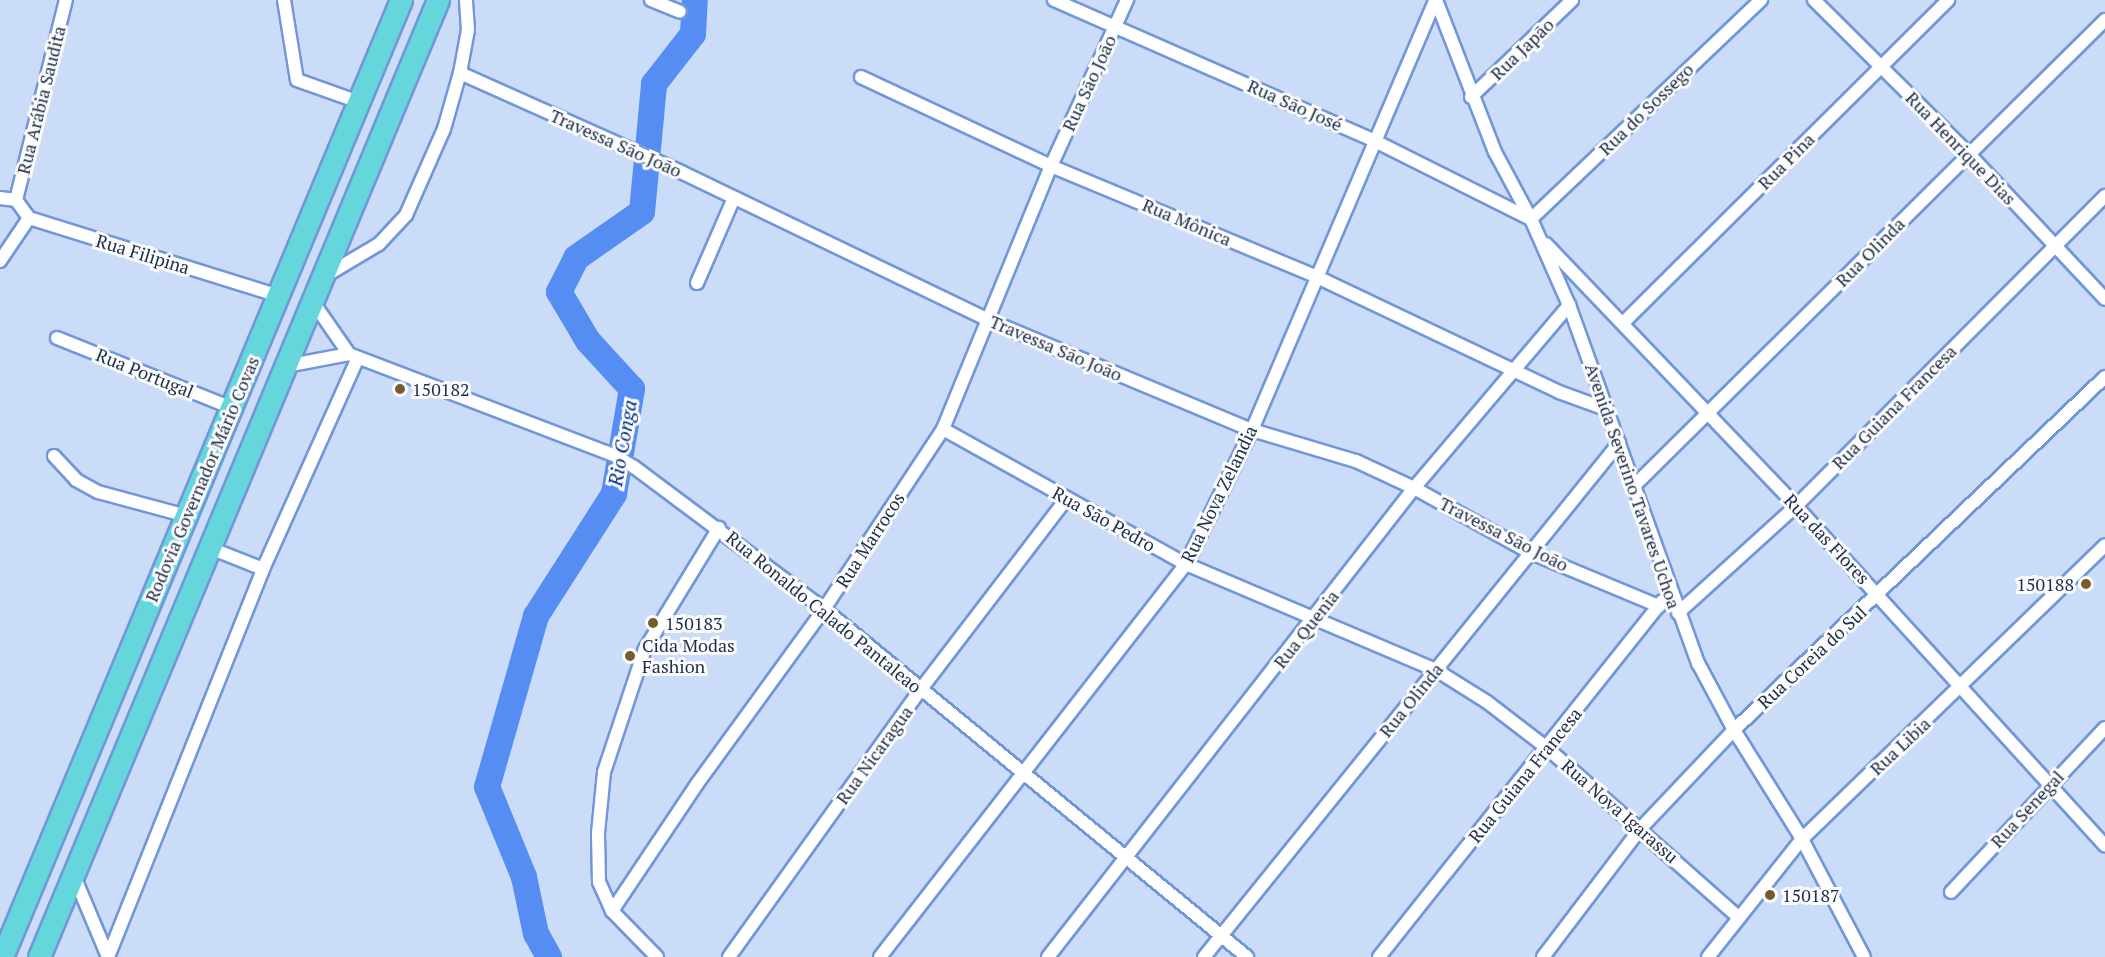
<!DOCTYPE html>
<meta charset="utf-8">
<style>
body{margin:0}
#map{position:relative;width:2105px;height:957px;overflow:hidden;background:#cbdcf8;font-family:"PT Serif",serif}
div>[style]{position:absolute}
.river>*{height:26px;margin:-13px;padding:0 13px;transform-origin:13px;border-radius:13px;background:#568df3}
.roads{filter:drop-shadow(2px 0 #7196d9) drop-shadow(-2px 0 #7196d9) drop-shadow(0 2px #7196d9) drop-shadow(0 -2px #7196d9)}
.street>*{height:12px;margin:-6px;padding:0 6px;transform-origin:6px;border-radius:6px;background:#fff}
.highway>*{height:21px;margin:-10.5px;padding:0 10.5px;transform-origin:10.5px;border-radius:10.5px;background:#66d6dd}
.dots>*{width:16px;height:16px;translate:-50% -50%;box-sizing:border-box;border:3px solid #fcfcfc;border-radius:50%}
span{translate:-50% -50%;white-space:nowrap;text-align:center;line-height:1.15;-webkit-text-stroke:6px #fcfcfc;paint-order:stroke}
.street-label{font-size:18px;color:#1d2d48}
.poi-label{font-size:18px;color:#1d2d48}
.left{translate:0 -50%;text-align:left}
.right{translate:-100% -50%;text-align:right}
.water-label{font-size:20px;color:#003088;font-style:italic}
</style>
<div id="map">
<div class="river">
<div style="left:549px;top:957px;width:26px;rotate:-119deg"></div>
<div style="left:536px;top:934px;width:58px;rotate:-101.9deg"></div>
<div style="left:524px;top:877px;width:97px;rotate:-112.3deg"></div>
<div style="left:487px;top:787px;width:178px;rotate:-74deg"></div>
<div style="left:536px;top:616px;width:145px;rotate:-57.4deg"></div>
<div style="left:614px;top:494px;width:107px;rotate:-80.3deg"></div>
<div style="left:632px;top:389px;width:65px;rotate:-132.5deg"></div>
<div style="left:588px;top:341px;width:57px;rotate:-120.6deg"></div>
<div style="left:559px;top:292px;width:38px;rotate:-63deg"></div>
<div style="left:576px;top:258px;width:80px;rotate:-34.9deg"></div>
<div style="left:642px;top:212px;width:129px;rotate:-84.6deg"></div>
<div style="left:654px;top:84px;width:63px;rotate:-52deg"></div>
<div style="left:693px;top:34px;width:34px;rotate:-87deg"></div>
</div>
<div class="roads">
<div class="street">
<div style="left:284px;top:0;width:81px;rotate:80.8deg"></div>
<div style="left:297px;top:80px;width:66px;rotate:19.5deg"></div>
<div style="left:651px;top:0;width:31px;rotate:22deg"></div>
<div style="left:1054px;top:0;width:351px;rotate:23.7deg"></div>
<div style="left:1375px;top:141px;width:174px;rotate:26.6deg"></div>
<div style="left:1531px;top:219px;width:318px;rotate:-43.6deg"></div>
<div style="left:1436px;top:0;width:163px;rotate:68.8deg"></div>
<div style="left:1495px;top:152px;width:76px;rotate:61.8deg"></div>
<div style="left:1531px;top:219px;width:94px;rotate:66.2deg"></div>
<div style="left:1569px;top:305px;width:381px;rotate:70.2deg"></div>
<div style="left:1698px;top:663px;width:76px;rotate:61.8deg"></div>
<div style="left:1734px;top:730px;width:128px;rotate:58deg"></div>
<div style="left:1802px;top:839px;width:133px;rotate:62.3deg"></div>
<div style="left:1814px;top:0;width:217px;rotate:44.8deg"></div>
<div style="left:1968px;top:153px;width:200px;rotate:46.8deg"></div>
<div style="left:460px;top:73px;width:242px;rotate:24.1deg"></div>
<div style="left:681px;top:172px;width:339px;rotate:25.7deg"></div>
<div style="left:986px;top:319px;width:288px;rotate:22.7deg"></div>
<div style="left:1252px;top:430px;width:109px;rotate:16.6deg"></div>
<div style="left:1356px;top:461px;width:64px;rotate:25deg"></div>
<div style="left:1414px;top:488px;width:132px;rotate:29.1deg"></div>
<div style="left:1529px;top:552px;width:141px;rotate:22.6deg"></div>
<div style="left:861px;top:77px;width:210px;rotate:25.1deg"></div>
<div style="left:1051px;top:166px;width:286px;rotate:22.6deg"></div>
<div style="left:1315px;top:276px;width:270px;rotate:25.4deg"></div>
<div style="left:1559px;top:392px;width:50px;rotate:19.9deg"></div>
<div style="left:1471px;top:97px;width:140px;rotate:-43.8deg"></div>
<div style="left:0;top:198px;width:16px;rotate:7deg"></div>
<div style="left:16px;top:200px;width:22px;rotate:54deg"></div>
<div style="left:29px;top:218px;width:262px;rotate:17.3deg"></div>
<div style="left:16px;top:200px;width:206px;rotate:-76deg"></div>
<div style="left:1546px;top:244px;width:362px;rotate:46.3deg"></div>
<div style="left:1796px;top:506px;width:459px;rotate:47.7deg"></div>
<div style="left:0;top:261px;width:52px;rotate:-56deg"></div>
<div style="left:325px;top:276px;width:63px;rotate:-30.7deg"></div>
<div style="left:379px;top:244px;width:40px;rotate:-47deg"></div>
<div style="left:406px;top:215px;width:94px;rotate:-66.2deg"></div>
<div style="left:444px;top:129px;width:58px;rotate:-74.1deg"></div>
<div style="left:460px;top:73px;width:44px;rotate:-79.5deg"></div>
<div style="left:468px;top:30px;width:30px;rotate:-94deg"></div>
<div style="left:697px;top:283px;width:93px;rotate:-66.5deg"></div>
<div style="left:313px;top:302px;width:63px;rotate:55.3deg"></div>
<div style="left:1624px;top:322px;width:457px;rotate:-44.8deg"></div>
<div style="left:57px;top:338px;width:188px;rotate:21.8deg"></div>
<div style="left:349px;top:354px;width:284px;rotate:20.9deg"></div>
<div style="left:614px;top:455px;width:23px;rotate:31deg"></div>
<div style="left:634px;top:467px;width:237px;rotate:36.8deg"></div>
<div style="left:824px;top:609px;width:548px;rotate:39.44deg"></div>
<div style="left:286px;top:366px;width:64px;rotate:-10.8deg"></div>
<div style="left:943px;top:429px;width:278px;rotate:29.1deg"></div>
<div style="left:1186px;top:564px;width:272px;rotate:23deg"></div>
<div style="left:1436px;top:670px;width:60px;rotate:32.1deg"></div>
<div style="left:1487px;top:702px;width:76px;rotate:37.5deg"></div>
<div style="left:1547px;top:748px;width:256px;rotate:41.5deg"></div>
<div style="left:54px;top:456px;width:33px;rotate:47deg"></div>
<div style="left:76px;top:480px;width:25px;rotate:29deg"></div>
<div style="left:98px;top:492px;width:92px;rotate:15.1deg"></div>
<div style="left:1636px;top:484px;width:660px;rotate:-44.69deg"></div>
<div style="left:210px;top:548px;width:57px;rotate:21.6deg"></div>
<div style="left:1678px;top:613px;width:159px;rotate:-42.2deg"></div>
<div style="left:1796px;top:506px;width:438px;rotate:-45.1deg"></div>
<div style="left:74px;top:876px;width:88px;rotate:67.2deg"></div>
<div style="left:1951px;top:892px;width:225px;rotate:-46.8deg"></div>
<div style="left:612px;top:911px;width:32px;rotate:-114deg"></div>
<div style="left:599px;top:882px;width:49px;rotate:-91.2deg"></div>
<div style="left:598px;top:833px;width:61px;rotate:-84.4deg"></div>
<div style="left:604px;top:772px;width:130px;rotate:-71.6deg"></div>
<div style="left:645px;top:649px;width:142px;rotate:-58.6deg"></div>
<div style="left:108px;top:957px;width:418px;rotate:-68.2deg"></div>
<div style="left:263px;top:569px;width:231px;rotate:-65.8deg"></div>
<div style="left:657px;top:957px;width:64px;rotate:-134.4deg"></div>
<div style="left:612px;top:911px;width:153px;rotate:-56.2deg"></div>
<div style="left:697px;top:784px;width:216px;rotate:-54deg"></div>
<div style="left:824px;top:609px;width:216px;rotate:-56.5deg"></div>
<div style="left:943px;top:429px;width:284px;rotate:-67.7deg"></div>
<div style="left:1051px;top:166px;width:183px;rotate:-65.4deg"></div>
<div style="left:729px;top:957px;width:330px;rotate:-54.4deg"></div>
<div style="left:921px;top:689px;width:240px;rotate:-52.6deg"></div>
<div style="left:880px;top:957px;width:498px;rotate:-52.1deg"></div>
<div style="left:1186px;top:564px;width:149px;rotate:-63.8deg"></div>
<div style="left:1252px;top:430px;width:467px;rotate:-66.9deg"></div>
<div style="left:1048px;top:957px;width:595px;rotate:-52.03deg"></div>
<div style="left:1414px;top:488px;width:240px;rotate:-49.7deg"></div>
<div style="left:1204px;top:957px;width:661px;rotate:-51.08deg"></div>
<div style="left:1379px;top:957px;width:455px;rotate:-51.5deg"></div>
<div style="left:1543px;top:957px;width:162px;rotate:-52.8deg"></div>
<div style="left:1641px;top:828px;width:135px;rotate:-46.5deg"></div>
<div style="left:1734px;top:730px;width:512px;rotate:-43.58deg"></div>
<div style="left:1708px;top:957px;width:151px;rotate:-51.5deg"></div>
<div style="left:1802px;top:839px;width:422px;rotate:-44.1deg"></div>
</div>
<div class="highway">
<div style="left:2px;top:957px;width:1037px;rotate:-67.37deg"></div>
<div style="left:39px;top:957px;width:1037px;rotate:-67.37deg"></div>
</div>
</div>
<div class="dots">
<div style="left:400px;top:389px;background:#755c2d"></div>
<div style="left:2086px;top:584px;background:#755c2d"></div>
<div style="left:653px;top:623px;background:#755c2d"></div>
<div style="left:630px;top:656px;background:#755c2d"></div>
<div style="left:1770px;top:895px;background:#755c2d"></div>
</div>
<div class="street-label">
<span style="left:1522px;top:49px;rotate:-44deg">Rua Japão</span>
<span style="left:1089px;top:83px;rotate:-65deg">Rua São João</span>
<span style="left:41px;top:100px;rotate:-76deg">Rua Arábia Saudita</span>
<span style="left:1295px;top:105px;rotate:24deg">Rua São José</span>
<span style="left:1646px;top:109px;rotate:-44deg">Rua do Sossego</span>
<span style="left:616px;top:143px;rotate:24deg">Travessa São João</span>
<span style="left:1961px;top:148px;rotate:46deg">Rua Henrique Dias</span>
<span style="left:1786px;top:161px;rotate:-45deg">Rua Pina</span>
<span style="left:1187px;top:222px;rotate:23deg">Rua Mônica</span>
<span style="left:1870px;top:252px;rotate:-45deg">Rua Olinda</span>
<span style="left:143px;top:254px;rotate:17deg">Rua Filipina</span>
<span style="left:1056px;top:348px;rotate:23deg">Travessa São João</span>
<span style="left:145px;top:373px;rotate:22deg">Rua Portugal</span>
<span style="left:1894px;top:407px;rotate:-45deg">Rua Guiana Francesa</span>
<span style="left:202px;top:479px;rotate:-67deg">Rodovia Governador Mário Covas</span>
<span style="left:1633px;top:486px;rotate:71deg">Avenida Severino Tavares Uchoa</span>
<span style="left:1219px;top:494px;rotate:-64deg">Rua Nova Zelandia</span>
<span style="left:1104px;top:519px;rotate:29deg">Rua São Pedro</span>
<span style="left:1504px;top:534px;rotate:27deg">Travessa São João</span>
<span style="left:1827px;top:539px;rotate:47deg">Rua das Flores</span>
<span style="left:870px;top:540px;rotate:-57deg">Rua Marrocos</span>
<span style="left:824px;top:612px;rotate:39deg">Rua Ronaldo Calado Pantaleao</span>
<span style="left:1306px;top:629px;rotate:-52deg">Rua Quenia</span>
<span style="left:1812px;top:657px;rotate:-43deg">Rua Coreia do Sul</span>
<span style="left:1411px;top:700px;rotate:-51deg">Rua Olinda</span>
<span style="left:1900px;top:746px;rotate:-43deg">Rua Libia</span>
<span style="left:874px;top:755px;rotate:-54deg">Rua Nicaragua</span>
<span style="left:1525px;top:775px;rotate:-51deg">Rua Guiana Francesa</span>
<span style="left:2027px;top:809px;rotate:-47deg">Rua Senegal</span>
<span style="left:1620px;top:811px;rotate:41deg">Rua Nova Igarassu</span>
</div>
<div class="poi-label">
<span class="left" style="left:412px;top:389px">150182</span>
<span class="right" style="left:2074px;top:584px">150188</span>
<span class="left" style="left:665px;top:623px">150183</span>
<span class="left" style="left:642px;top:656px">Cida Modas<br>Fashion</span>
<span class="left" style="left:1782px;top:895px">150187</span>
</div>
<div class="water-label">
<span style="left:622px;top:443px;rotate:-80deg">Rio Conga</span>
</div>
</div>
